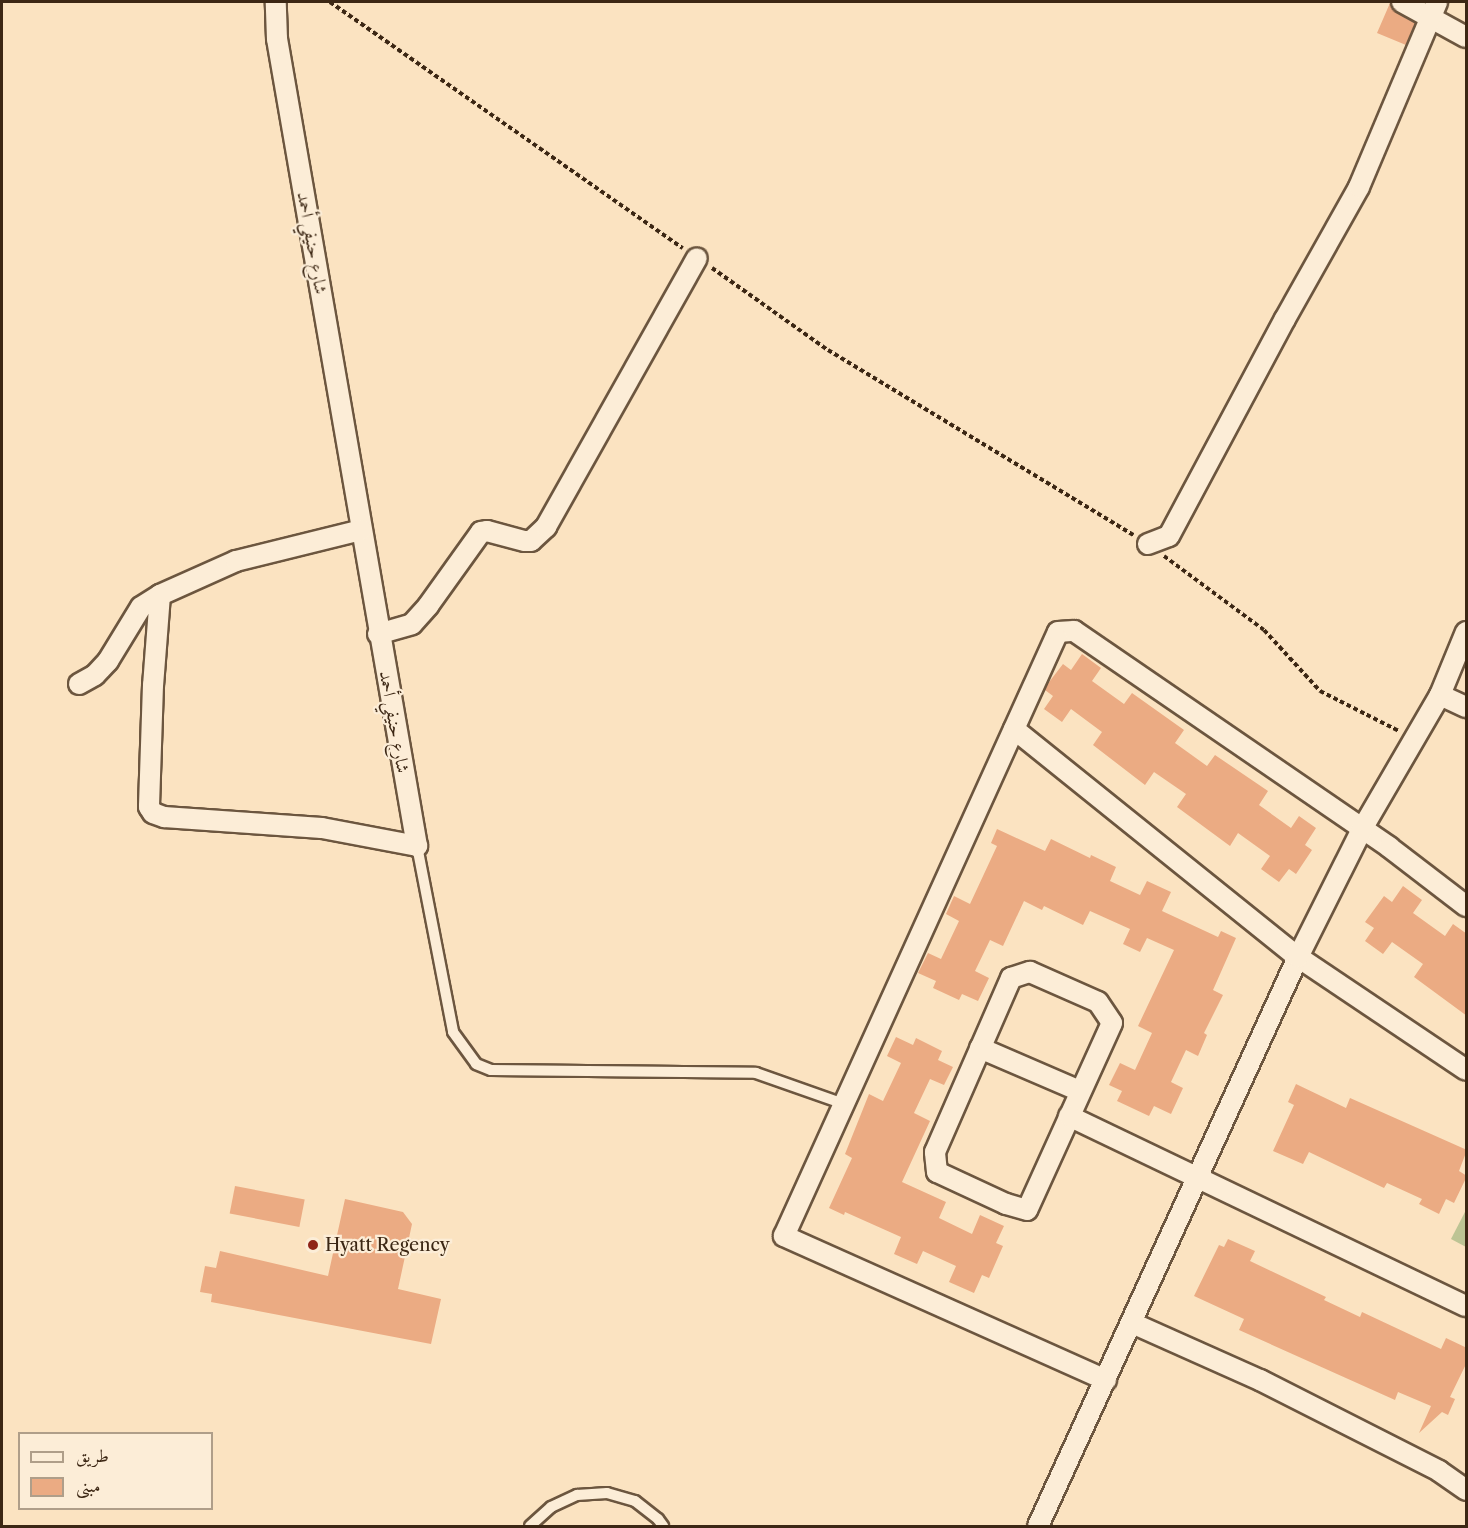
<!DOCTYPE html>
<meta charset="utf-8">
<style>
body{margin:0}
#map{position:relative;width:1468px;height:1528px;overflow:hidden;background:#fbe3c1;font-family:"Libre Caslon Text",Amiri,serif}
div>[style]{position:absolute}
.green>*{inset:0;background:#bdc494}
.building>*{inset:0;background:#ebab83;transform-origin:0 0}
.path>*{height:4px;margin-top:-2px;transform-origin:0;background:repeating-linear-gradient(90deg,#3c2714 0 4.5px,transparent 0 7.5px)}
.roads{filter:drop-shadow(2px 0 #6c563f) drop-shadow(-2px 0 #6c563f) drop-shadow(0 2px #6c563f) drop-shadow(0 -2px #6c563f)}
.lane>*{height:10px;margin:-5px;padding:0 5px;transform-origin:5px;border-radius:5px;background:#fcedd7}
.street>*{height:20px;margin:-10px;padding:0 10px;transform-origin:10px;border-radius:10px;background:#fcedd7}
.dots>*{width:16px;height:16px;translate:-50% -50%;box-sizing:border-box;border:3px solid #fcedd7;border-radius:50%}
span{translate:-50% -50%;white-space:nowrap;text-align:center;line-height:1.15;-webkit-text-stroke:4.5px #fcedd7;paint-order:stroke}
.street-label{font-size:18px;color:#3c2714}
.poi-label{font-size:18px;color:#3c2714}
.left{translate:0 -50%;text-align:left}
.frame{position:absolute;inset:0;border:3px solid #3c2714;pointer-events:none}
.legend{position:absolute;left:18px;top:1432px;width:195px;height:78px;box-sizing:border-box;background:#fcedd7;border:2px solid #af9e89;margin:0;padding:8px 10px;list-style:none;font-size:18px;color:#3c2714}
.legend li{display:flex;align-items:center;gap:12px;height:30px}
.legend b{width:30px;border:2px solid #af9e89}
</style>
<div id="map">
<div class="green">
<div style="clip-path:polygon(1466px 1210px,1466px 1247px,1451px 1239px)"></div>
</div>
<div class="building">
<div style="clip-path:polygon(1390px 3px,1396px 12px,1415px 23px,1406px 45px,1377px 33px)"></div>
<div style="clip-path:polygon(1082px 654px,1101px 668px,1092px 681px,1124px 704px,1132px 693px,1184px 730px,1175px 743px,1207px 766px,1215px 755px,1268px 791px,1259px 805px,1291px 828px,1299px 816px,1316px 828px,1305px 845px,1312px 850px,1296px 874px,1289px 869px,1279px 882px,1261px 869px,1270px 856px,1238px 833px,1230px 846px,1177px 807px,1186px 794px,1154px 772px,1145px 785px,1093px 745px,1102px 732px,1071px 709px,1062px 722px,1044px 709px,1053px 696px,1045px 690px,1046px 686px,1063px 664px,1071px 670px)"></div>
<div style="clip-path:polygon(997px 829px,1045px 851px,1051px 839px,1090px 858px,1091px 855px,1116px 867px,1110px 881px,1140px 895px,1147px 881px,1171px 892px,1162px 911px,1218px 937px,1221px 931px,1236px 938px,1213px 990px,1223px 995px,1204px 1033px,1207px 1035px,1198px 1056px,1186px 1050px,1171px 1082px,1183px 1088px,1171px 1114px,1154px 1106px,1149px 1116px,1117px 1101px,1122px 1091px,1109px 1085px,1120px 1063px,1135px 1070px,1152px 1033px,1138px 1026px,1174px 950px,1147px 938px,1140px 952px,1123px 944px,1130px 929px,1090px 911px,1083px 925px,1044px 906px,1042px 910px,1024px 901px,1003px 946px,990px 940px,975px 971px,989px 978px,978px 1001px,962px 994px,959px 1000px,933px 988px,936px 981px,918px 973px,928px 953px,941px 959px,959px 921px,946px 914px,954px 896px,970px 904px,997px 846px,991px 843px)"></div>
<div style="clip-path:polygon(1403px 886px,1422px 900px,1413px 913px,1445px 936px,1453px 924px,1467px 934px,1467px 1016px,1414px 977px,1423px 964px,1392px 942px,1383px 954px,1365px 941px,1374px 928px,1365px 922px,1384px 896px,1392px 902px)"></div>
<div style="clip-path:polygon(896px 1037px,913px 1045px,916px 1038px,942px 1051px,938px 1060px,953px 1067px,944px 1085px,930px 1079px,914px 1113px,930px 1121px,902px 1182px,946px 1202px,939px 1218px,972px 1234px,980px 1215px,1004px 1226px,996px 1243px,1003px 1246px,989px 1278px,982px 1275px,974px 1293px,949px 1282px,956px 1266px,923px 1251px,917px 1264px,894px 1254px,901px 1237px,845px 1212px,844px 1215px,829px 1208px,852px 1158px,845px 1154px,869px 1094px,883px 1101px,901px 1063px,887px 1056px)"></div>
<div style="clip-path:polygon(1296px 1084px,1346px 1108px,1350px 1098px,1467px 1150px,1459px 1171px,1467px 1176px,1454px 1203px,1446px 1199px,1439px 1214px,1419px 1204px,1422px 1199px,1387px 1183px,1384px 1188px,1309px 1152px,1303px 1164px,1273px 1151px,1294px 1105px,1288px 1102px)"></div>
<div style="left:235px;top:1186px;width:71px;height:28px;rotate:11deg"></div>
<div style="clip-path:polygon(345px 1199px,403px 1212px,412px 1224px,398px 1289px,441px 1299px,431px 1344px,211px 1302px,212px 1294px,200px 1292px,205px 1266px,216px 1268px,220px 1251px,328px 1276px)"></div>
<div style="clip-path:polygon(1228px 1239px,1255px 1251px,1250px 1261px,1326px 1297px,1324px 1300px,1360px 1317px,1362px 1312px,1441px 1349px,1446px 1338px,1467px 1348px,1467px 1362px,1450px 1397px,1455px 1399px,1448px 1415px,1442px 1412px,1419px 1433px,1431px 1406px,1398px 1392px,1395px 1400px,1239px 1330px,1244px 1319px,1194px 1296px,1219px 1245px,1224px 1247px)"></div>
</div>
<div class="path">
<div style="left:330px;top:2px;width:430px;rotate:34.9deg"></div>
<div style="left:712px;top:268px;width:142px;rotate:35.3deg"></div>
<div style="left:828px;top:350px;width:357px;rotate:31.2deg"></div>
<div style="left:1164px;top:556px;width:124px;rotate:36.5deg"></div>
<div style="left:1264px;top:630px;width:83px;rotate:47.4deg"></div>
<div style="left:1320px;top:691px;width:89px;rotate:26.9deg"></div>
</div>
<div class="roads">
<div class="lane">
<div style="left:417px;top:846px;width:189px;rotate:79deg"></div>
<div style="left:453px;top:1032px;width:39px;rotate:54deg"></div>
<div style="left:476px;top:1064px;width:16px;rotate:22deg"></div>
<div style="left:491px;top:1070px;width:265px;rotate:0.6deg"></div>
<div style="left:756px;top:1073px;width:93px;rotate:19.4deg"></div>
<div style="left:530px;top:1526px;width:28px;rotate:-42deg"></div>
<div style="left:551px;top:1507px;width:29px;rotate:-25deg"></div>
<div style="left:577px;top:1495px;width:30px;rotate:-4deg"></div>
<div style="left:607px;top:1493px;width:29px;rotate:16deg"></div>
<div style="left:635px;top:1501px;width:29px;rotate:38deg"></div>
<div style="left:658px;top:1519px;width:9px;rotate:54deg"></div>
</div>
<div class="street">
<div style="left:1402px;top:2px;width:73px;rotate:28.7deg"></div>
<div style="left:1148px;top:544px;width:22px;rotate:-21deg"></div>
<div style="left:1169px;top:536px;width:246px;rotate:-61.9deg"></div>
<div style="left:1285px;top:319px;width:151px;rotate:-60.7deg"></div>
<div style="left:1359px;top:187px;width:201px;rotate:-67.1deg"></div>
<div style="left:160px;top:595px;width:90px;rotate:94.4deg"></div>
<div style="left:153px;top:685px;width:122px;rotate:91.9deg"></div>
<div style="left:149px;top:807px;width:7px;rotate:56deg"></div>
<div style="left:153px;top:813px;width:12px;rotate:20deg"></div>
<div style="left:164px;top:817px;width:158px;rotate:4deg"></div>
<div style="left:322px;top:828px;width:97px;rotate:10.7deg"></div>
<div style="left:417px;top:846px;width:819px;rotate:-99.84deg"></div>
<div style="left:277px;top:39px;width:37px;rotate:-92deg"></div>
<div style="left:378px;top:634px;width:35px;rotate:-16deg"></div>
<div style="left:412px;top:624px;width:24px;rotate:-48deg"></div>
<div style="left:428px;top:606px;width:91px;rotate:-54.4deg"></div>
<div style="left:481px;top:532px;width:6px;rotate:-9deg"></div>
<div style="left:487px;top:531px;width:39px;rotate:15deg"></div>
<div style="left:525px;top:541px;width:6px"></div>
<div style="left:531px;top:541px;width:21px;rotate:-43deg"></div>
<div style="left:546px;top:527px;width:308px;rotate:-60.7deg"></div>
<div style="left:79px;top:684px;width:18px;rotate:-29deg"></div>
<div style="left:95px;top:675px;width:19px;rotate:-47deg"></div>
<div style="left:108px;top:661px;width:63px;rotate:-58.6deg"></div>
<div style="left:141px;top:607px;width:22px;rotate:-32deg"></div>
<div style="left:160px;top:595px;width:83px;rotate:-24.1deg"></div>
<div style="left:236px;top:561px;width:129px;rotate:-13.9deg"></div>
<div style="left:1440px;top:695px;width:29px;rotate:25deg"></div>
<div style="left:1014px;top:729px;width:364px;rotate:38.8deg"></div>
<div style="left:1298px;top:957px;width:202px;rotate:33.9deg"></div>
<div style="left:1030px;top:972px;width:74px;rotate:23.8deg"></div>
<div style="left:1098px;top:1002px;width:25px;rotate:56deg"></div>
<div style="left:1112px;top:1023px;width:205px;rotate:114.4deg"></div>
<div style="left:1027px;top:1210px;width:22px;rotate:-164deg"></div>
<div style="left:1006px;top:1204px;width:76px;rotate:-155.1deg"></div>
<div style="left:937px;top:1172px;width:20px;rotate:-96deg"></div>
<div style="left:935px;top:1152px;width:190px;rotate:-66.4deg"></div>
<div style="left:1011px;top:978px;width:20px;rotate:-18deg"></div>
<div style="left:980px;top:1048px;width:109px;rotate:23.3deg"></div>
<div style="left:1069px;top:1116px;width:440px;rotate:25.6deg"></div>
<div style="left:1132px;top:1323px;width:140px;rotate:24deg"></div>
<div style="left:1260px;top:1380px;width:201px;rotate:26.9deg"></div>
<div style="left:1439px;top:1471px;width:33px;rotate:35deg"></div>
<div style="left:1106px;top:1380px;width:353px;rotate:-155.9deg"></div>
<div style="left:784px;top:1236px;width:663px;rotate:-65.6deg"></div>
<div style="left:1058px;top:632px;width:16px;rotate:-4deg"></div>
<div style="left:1074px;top:631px;width:382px;rotate:34.4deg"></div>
<div style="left:1389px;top:847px;width:97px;rotate:37.5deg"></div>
<div style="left:1038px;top:1526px;width:626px;rotate:-65.44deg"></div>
<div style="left:1298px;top:957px;width:143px;rotate:-63.4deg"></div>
<div style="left:1362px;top:829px;width:155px;rotate:-59.8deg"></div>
<div style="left:1440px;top:695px;width:68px;rotate:-67.6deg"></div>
</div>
</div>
<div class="dots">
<div style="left:313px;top:1245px;background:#8f2418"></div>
</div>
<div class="street-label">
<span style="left:312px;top:243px;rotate:80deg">شارع حنيفي أحمد</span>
<span style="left:394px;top:722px;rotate:80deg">شارع حنيفي أحمد</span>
</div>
<div class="poi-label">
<span class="left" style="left:325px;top:1245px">Hyatt Regency</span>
</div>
<div class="frame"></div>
<ul class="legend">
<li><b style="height:8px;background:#fcedd7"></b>طريق</li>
<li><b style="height:16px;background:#ebab83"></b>مبنى</li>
</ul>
</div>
